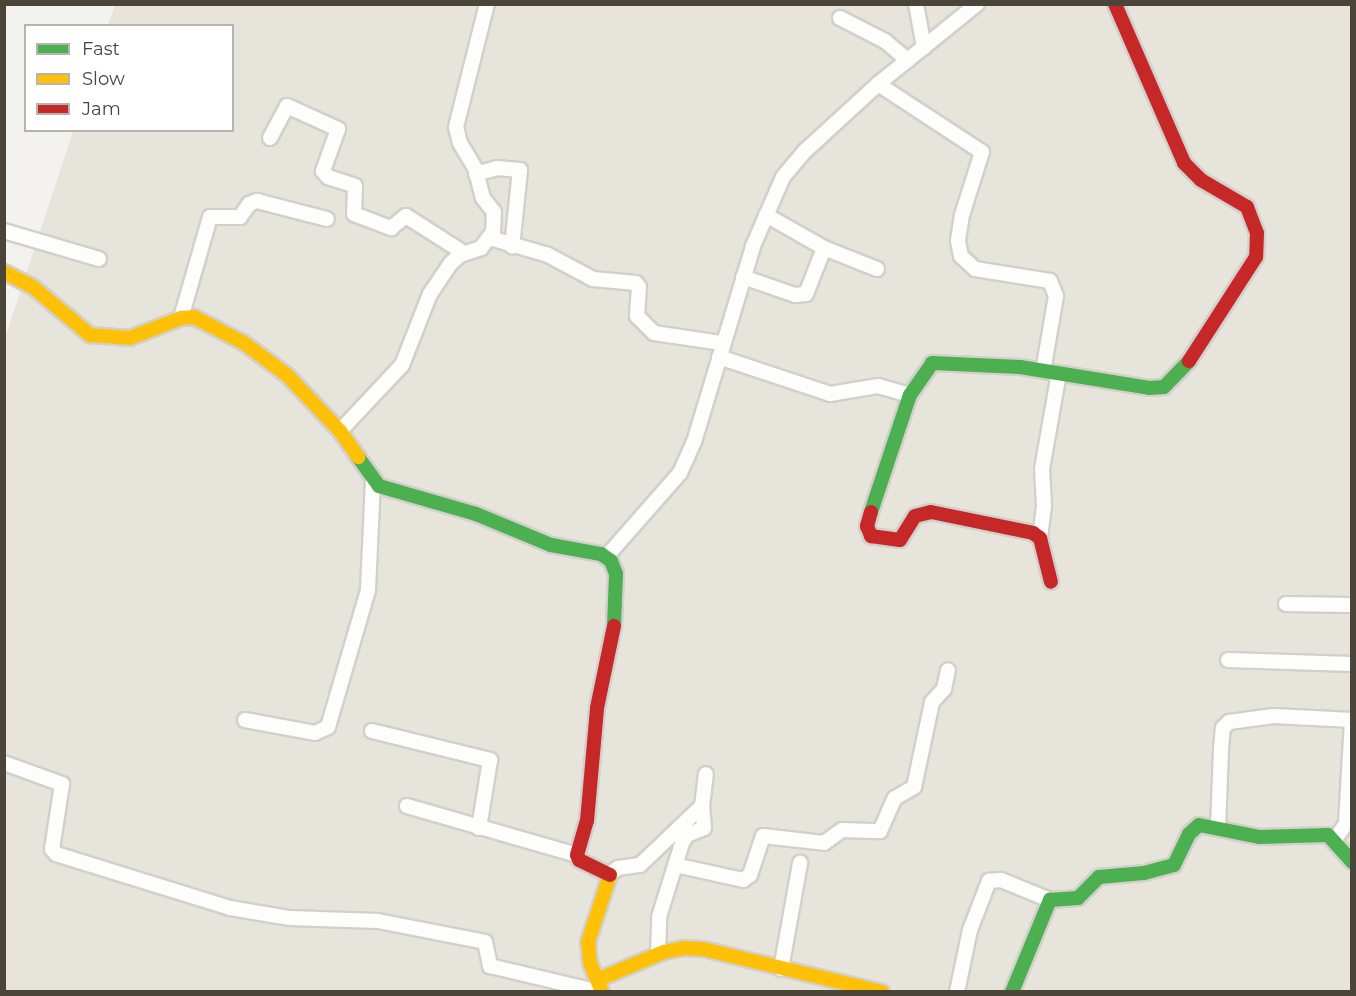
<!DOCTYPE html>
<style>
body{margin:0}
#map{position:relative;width:1356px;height:996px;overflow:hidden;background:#f4f2ee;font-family:Montserrat,sans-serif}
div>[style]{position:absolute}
.residential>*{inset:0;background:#e7e4dc}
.roads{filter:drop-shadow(2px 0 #d2d0cb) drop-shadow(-2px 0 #d2d0cb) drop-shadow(0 2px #d2d0cb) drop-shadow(0 -2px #d2d0cb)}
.street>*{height:14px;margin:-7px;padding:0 7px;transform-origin:7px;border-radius:7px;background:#fdfdfc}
.fast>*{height:14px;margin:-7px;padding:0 7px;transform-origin:7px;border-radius:7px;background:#4caf50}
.slow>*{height:14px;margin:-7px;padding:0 7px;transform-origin:7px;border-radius:7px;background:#ffc107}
.jam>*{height:14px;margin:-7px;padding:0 7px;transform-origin:7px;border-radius:7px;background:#c62828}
span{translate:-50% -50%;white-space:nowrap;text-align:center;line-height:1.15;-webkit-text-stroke:6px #fff;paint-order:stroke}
.frame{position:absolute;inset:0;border:6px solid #4b4439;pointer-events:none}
.legend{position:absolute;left:24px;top:24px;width:210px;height:108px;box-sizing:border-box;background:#fff;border:2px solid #b7b4b0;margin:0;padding:8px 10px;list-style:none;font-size:18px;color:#4b4439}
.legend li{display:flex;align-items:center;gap:12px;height:30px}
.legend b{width:30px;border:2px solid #b7b4b0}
</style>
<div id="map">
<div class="residential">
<div style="clip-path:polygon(115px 5px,1351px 5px,1351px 991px,5px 992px,5px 338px,73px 131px,232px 130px,232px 26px,108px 25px)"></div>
</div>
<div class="roads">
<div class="street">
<div style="left:916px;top:4px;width:44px;rotate:79.5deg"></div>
<div style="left:840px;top:18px;width:51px;rotate:27.1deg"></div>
<div style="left:885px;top:41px;width:30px;rotate:40deg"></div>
<div style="left:878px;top:84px;width:124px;rotate:33.2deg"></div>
<div style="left:982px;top:152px;width:66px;rotate:107.6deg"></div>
<div style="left:962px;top:215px;width:26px;rotate:99deg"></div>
<div style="left:958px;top:241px;width:15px;rotate:79deg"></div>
<div style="left:961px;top:256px;width:19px;rotate:43deg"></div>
<div style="left:975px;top:269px;width:76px;rotate:9.1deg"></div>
<div style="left:1050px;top:281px;width:16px;rotate:68deg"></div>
<div style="left:1056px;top:296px;width:76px;rotate:99.8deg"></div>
<div style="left:270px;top:138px;width:36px;rotate:-62deg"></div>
<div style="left:287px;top:106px;width:56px;rotate:24.3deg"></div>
<div style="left:338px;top:129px;width:45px;rotate:109.7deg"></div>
<div style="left:323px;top:171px;width:8px;rotate:50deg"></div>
<div style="left:328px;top:177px;width:28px;rotate:18deg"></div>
<div style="left:355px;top:186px;width:28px;rotate:92deg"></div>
<div style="left:354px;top:214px;width:40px;rotate:21deg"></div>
<div style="left:391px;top:228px;width:19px;rotate:-39deg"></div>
<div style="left:406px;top:216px;width:69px;rotate:32.5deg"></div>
<div style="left:476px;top:174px;width:22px;rotate:-16deg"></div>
<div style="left:497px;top:168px;width:23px;rotate:5deg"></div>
<div style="left:520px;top:170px;width:77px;rotate:95.9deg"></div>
<div style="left:766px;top:215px;width:67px;rotate:29.6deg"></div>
<div style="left:824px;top:248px;width:57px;rotate:21.6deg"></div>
<div style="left:4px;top:231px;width:99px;rotate:16.4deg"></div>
<div style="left:490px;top:238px;width:60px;rotate:16.3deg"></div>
<div style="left:548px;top:255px;width:51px;rotate:28.1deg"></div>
<div style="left:593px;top:279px;width:43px;rotate:5.3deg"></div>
<div style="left:636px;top:283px;width:5px;rotate:53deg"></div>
<div style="left:639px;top:287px;width:29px;rotate:94deg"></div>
<div style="left:637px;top:316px;width:24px;rotate:45deg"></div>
<div style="left:654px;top:333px;width:69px;rotate:8.4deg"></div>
<div style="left:743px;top:277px;width:55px;rotate:19.1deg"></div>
<div style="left:795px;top:295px;width:11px;rotate:-5deg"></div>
<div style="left:806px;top:294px;width:49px;rotate:-68.6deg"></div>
<div style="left:181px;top:318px;width:105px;rotate:-74deg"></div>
<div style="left:210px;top:217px;width:30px"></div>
<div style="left:240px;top:217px;width:16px;rotate:-55deg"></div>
<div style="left:249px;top:204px;width:9px;rotate:-21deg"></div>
<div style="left:257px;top:201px;width:72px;rotate:14.4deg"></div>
<div style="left:719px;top:357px;width:117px;rotate:18.4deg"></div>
<div style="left:830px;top:394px;width:49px;rotate:-9.5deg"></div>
<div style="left:878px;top:386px;width:33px;rotate:16deg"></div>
<div style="left:340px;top:431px;width:91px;rotate:-46.8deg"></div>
<div style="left:402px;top:365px;width:76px;rotate:-68.5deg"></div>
<div style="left:430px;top:294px;width:36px;rotate:-56deg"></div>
<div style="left:450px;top:264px;width:13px;rotate:-42deg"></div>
<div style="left:460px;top:255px;width:22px;rotate:-18deg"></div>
<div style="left:481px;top:248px;width:20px;rotate:-53deg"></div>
<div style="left:493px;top:232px;width:20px;rotate:-87deg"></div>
<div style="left:494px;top:212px;width:18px;rotate:-128deg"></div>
<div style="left:483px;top:198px;width:31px;rotate:-105deg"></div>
<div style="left:475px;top:168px;width:29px;rotate:-121deg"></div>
<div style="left:460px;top:143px;width:16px;rotate:-104deg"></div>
<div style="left:456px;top:127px;width:127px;rotate:-75.9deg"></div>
<div style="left:1040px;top:538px;width:32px;rotate:-83deg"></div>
<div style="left:1044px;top:506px;width:37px;rotate:-93deg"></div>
<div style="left:1042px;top:469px;width:97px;rotate:-80deg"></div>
<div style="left:607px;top:556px;width:111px;rotate:-48.7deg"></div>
<div style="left:680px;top:473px;width:34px;rotate:-66deg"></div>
<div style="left:694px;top:442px;width:205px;rotate:-73.2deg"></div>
<div style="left:753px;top:246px;width:75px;rotate:-66.5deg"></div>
<div style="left:783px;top:177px;width:34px;rotate:-50deg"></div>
<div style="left:805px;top:151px;width:99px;rotate:-42.5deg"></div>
<div style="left:878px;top:84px;width:127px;rotate:-38.9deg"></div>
<div style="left:1286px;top:604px;width:66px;rotate:0.9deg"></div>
<div style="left:1228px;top:660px;width:124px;rotate:1.8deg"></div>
<div style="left:245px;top:720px;width:71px;rotate:10.5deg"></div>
<div style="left:315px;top:733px;width:14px;rotate:-25deg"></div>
<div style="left:328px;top:727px;width:143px;rotate:-73.7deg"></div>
<div style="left:368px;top:590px;width:109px;rotate:-87.4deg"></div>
<div style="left:372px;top:731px;width:122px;rotate:13.8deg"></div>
<div style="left:490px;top:760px;width:69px;rotate:99.2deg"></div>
<div style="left:4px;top:763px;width:62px;rotate:19.9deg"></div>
<div style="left:62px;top:784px;width:66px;rotate:98.7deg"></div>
<div style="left:52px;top:849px;width:6px;rotate:51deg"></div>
<div style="left:56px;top:854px;width:182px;rotate:17.2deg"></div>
<div style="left:230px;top:908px;width:61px;rotate:9.5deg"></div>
<div style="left:290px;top:918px;width:88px;rotate:2deg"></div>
<div style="left:378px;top:921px;width:109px;rotate:11.1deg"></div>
<div style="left:485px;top:942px;width:25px;rotate:78deg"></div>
<div style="left:490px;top:966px;width:113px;rotate:13.3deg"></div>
<div style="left:407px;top:806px;width:177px;rotate:16.1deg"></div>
<div style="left:1218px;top:828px;width:79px;rotate:-87.8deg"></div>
<div style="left:1221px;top:749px;width:21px;rotate:-85deg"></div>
<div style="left:1223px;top:728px;width:8px;rotate:-45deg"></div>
<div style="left:1229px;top:722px;width:45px;rotate:-7.6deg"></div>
<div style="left:1274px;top:716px;width:78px;rotate:2.9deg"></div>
<div style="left:1335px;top:839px;width:19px;rotate:-54deg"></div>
<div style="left:1346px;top:824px;width:103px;rotate:-86.7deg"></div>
<div style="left:675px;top:865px;width:70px;rotate:12.4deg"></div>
<div style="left:743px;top:880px;width:9px;rotate:-36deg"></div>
<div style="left:750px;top:875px;width:41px;rotate:-71.6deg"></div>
<div style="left:763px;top:836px;width:61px;rotate:6.5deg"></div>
<div style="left:824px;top:843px;width:22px;rotate:-36deg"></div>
<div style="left:842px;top:830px;width:38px;rotate:2deg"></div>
<div style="left:880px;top:831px;width:36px;rotate:-66deg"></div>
<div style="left:895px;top:798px;width:22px;rotate:-30deg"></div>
<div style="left:914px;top:787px;width:87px;rotate:-78deg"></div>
<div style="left:932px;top:702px;width:18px;rotate:-47deg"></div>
<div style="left:944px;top:689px;width:19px;rotate:-78deg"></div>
<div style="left:610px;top:874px;width:10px;rotate:-37deg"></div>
<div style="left:618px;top:868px;width:22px;rotate:-8deg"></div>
<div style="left:640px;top:865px;width:86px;rotate:-43.6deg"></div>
<div style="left:702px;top:806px;width:32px;rotate:-83deg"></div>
<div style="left:658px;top:954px;width:37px;rotate:-88deg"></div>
<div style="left:659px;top:917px;width:77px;rotate:-72.7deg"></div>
<div style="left:682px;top:843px;width:9px;rotate:-58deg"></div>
<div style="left:687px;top:835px;width:18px;rotate:-22deg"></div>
<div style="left:704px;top:828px;width:22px;rotate:-95deg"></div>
<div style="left:781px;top:969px;width:108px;rotate:-79.8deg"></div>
<div style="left:957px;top:992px;width:63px;rotate:-78.2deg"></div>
<div style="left:970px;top:930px;width:53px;rotate:-68.8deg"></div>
<div style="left:989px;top:881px;width:12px;rotate:-5deg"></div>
<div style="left:1001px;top:880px;width:53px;rotate:22.2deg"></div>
</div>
<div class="fast">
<div style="left:358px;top:457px;width:36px;rotate:54deg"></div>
<div style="left:379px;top:486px;width:101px;rotate:16.1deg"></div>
<div style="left:476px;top:514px;width:81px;rotate:22.5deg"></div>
<div style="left:551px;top:545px;width:51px;rotate:10.2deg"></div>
<div style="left:601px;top:554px;width:12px;rotate:35deg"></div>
<div style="left:611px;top:561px;width:14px;rotate:69deg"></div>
<div style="left:616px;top:574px;width:52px;rotate:92.2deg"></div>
<div style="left:871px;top:512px;width:123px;rotate:-71.6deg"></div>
<div style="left:910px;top:395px;width:39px;rotate:-55deg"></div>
<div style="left:932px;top:363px;width:88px;rotate:2.6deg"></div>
<div style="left:1020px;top:367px;width:131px;rotate:9.2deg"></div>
<div style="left:1149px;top:388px;width:15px;rotate:-4deg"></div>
<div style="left:1164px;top:387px;width:36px;rotate:-46deg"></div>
<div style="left:1012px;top:992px;width:100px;rotate:-67.6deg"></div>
<div style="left:1050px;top:900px;width:28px;rotate:-4deg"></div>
<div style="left:1078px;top:898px;width:30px;rotate:-45deg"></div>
<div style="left:1099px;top:877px;width:45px;rotate:-5.1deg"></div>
<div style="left:1144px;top:873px;width:31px;rotate:-15deg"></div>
<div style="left:1174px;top:865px;width:34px;rotate:-64deg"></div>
<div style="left:1189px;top:834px;width:13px;rotate:-42deg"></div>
<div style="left:1199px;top:825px;width:61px;rotate:11.3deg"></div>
<div style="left:1259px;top:837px;width:69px;rotate:-1.7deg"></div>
<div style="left:1328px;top:835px;width:36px;rotate:48deg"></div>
</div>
<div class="slow">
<div style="left:4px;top:272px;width:33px;rotate:27deg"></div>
<div style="left:33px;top:287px;width:75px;rotate:40.1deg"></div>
<div style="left:90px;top:335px;width:40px;rotate:4.3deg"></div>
<div style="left:130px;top:338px;width:55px;rotate:-21.4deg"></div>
<div style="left:181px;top:318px;width:13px;rotate:-4deg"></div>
<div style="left:194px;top:317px;width:56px;rotate:27.5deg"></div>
<div style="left:244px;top:343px;width:54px;rotate:36.7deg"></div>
<div style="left:287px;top:375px;width:77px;rotate:46.6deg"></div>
<div style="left:340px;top:431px;width:32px;rotate:55deg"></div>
<div style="left:597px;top:980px;width:73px;rotate:-22.7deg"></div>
<div style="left:664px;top:952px;width:20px;rotate:-11deg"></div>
<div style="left:684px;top:948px;width:19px;rotate:3deg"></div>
<div style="left:703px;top:949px;width:184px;rotate:13.5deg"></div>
<div style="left:602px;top:992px;width:31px;rotate:-112deg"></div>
<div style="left:590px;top:963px;width:21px;rotate:-95deg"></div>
<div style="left:588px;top:942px;width:71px;rotate:-71.8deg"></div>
</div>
<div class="jam">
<div style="left:1115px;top:4px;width:173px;rotate:66.5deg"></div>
<div style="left:1184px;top:163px;width:24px;rotate:45deg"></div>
<div style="left:1201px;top:180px;width:53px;rotate:30.4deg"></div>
<div style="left:1247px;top:207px;width:28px;rotate:69deg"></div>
<div style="left:1257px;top:233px;width:24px;rotate:92deg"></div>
<div style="left:1256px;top:257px;width:124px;rotate:122.8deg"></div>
<div style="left:871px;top:512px;width:15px;rotate:106deg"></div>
<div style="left:867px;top:526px;width:11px;rotate:68deg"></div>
<div style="left:871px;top:536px;width:29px;rotate:8deg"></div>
<div style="left:900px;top:540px;width:28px;rotate:-58deg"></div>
<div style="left:915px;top:516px;width:16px;rotate:-14deg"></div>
<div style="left:931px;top:512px;width:104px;rotate:11.6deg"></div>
<div style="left:1033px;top:533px;width:9px;rotate:36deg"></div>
<div style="left:1040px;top:538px;width:45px;rotate:76deg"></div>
<div style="left:610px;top:875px;width:34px;rotate:-154deg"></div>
<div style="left:579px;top:860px;width:5px;rotate:-112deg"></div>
<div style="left:577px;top:855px;width:35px;rotate:-74deg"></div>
<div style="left:587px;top:821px;width:113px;rotate:-84.9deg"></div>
<div style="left:597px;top:708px;width:84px;rotate:-78.3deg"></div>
</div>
</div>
<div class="frame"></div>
<ul class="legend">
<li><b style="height:8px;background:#4caf50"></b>Fast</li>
<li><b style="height:8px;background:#ffc107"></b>Slow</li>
<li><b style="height:8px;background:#c62828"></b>Jam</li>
</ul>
</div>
